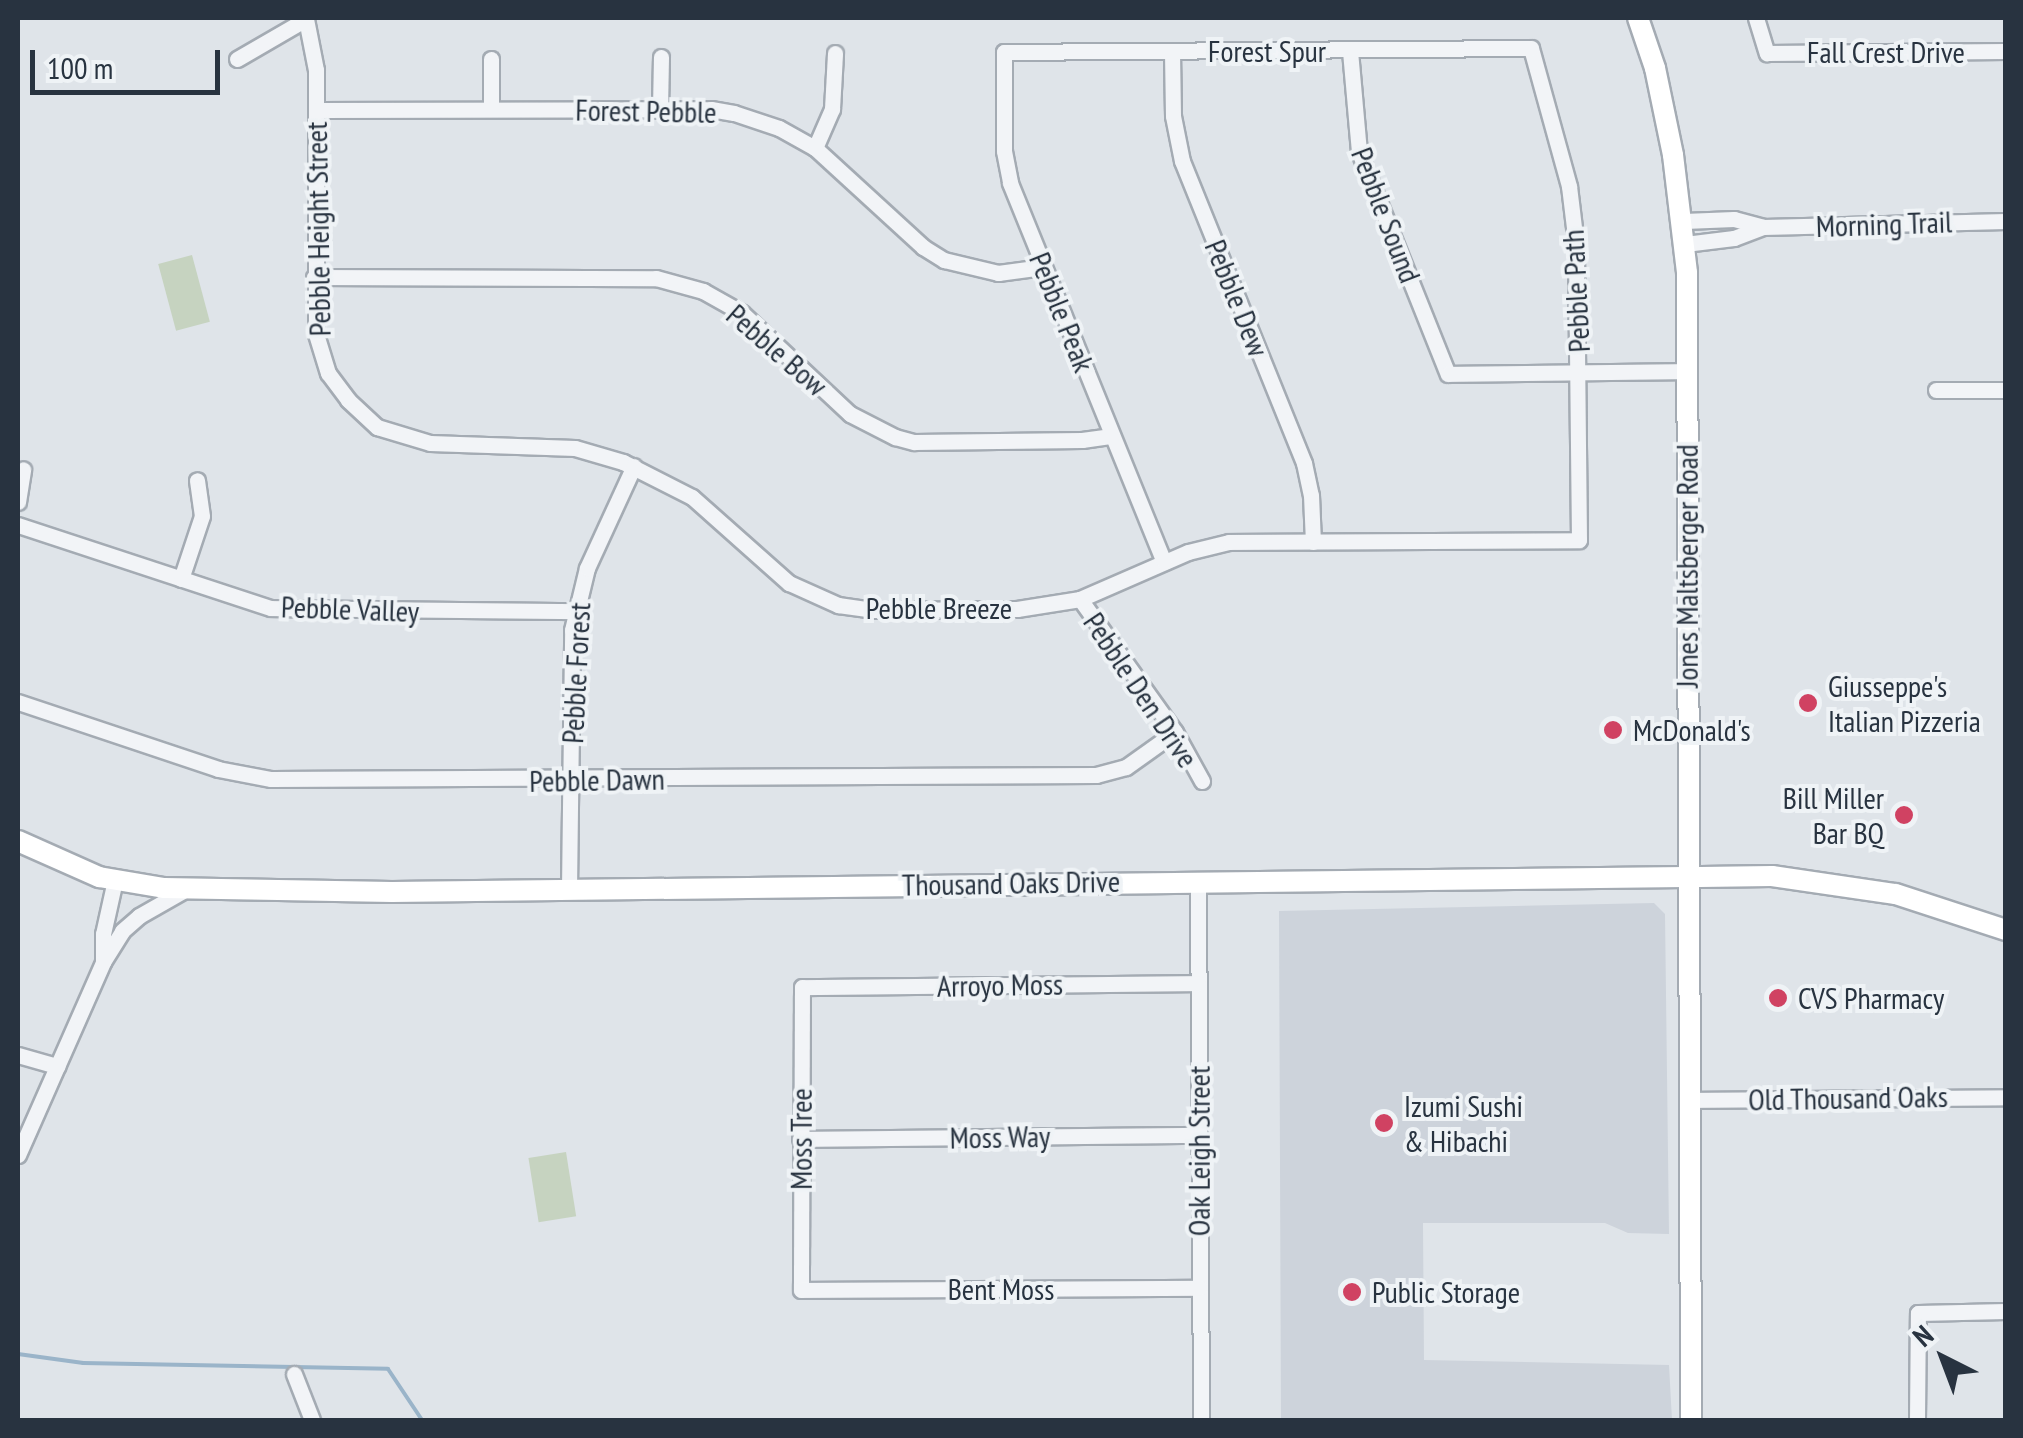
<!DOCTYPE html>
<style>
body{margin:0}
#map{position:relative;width:2023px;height:1438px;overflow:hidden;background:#dfe4e9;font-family:"PT Sans Narrow",sans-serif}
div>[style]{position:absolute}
.built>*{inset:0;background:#cdd3db}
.green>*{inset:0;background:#c6d3c0;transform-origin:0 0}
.stream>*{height:4px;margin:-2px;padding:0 2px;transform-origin:2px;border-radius:2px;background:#9ab4c9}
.roads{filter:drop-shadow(2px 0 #a4abb3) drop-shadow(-2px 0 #a4abb3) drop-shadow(0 2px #a4abb3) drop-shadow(0 -2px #a4abb3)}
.minor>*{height:15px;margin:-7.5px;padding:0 7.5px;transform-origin:7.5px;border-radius:7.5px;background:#f2f4f7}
.secondary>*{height:20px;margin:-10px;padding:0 10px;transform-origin:10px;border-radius:10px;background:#fff}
.dots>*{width:28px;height:28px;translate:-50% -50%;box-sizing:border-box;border:5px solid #eff3f6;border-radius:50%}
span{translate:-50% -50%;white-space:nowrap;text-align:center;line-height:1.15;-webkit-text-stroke:8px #eff3f6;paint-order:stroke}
.street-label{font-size:30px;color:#283340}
.poi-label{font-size:30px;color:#283340}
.left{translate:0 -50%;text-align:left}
.right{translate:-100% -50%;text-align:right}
.frame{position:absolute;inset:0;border:20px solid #283340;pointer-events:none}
.north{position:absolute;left:1893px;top:1308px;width:100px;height:100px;-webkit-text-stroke:8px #eff3f6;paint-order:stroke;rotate:318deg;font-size:28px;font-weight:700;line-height:40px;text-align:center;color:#283340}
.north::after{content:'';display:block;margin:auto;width:35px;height:45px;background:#283340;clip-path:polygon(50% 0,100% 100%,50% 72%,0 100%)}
.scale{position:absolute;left:30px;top:50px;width:190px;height:45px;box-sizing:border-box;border:5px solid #283340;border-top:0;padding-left:12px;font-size:30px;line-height:35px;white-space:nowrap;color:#283340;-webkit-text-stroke:8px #eff3f6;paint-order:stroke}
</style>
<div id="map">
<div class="built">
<div style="clip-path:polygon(1654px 903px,1665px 914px,1669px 1234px,1628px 1233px,1605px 1223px,1423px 1223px,1424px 1360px,1669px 1365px,1672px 1420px,1281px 1420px,1279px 911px)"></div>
</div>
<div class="green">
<div style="left:192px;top:255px;width:69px;height:35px;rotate:75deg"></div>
<div style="left:566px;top:1152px;width:65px;height:38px;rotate:81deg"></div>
</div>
<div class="stream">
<div style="left:18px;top:1354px;width:66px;rotate:7.9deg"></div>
<div style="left:83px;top:1363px;width:305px;rotate:1.1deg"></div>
<div style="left:388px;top:1369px;width:61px;rotate:56.3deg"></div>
</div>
<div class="roads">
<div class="minor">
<div style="left:1756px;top:18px;width:37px;rotate:73deg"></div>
<div style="left:1767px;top:53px;width:239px;rotate:-0.5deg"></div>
<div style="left:1350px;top:51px;width:101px;rotate:84.9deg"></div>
<div style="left:1359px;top:152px;width:239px;rotate:68.2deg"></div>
<div style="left:1448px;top:374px;width:240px;rotate:-0.7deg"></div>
<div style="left:1172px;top:52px;width:64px;rotate:89.1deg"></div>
<div style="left:1173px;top:116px;width:46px;rotate:78.7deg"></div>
<div style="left:1182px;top:161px;width:326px;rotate:68deg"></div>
<div style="left:1304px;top:463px;width:33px;rotate:78deg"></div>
<div style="left:1311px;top:495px;width:47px;rotate:87.6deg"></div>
<div style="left:237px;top:59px;width:80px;rotate:-30.1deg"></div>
<div style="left:306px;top:19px;width:52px;rotate:78.9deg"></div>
<div style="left:316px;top:70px;width:264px;rotate:90deg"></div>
<div style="left:316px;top:334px;width:41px;rotate:72.9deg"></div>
<div style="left:328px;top:373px;width:34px;rotate:53deg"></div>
<div style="left:348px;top:400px;width:40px;rotate:43deg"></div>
<div style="left:377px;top:427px;width:55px;rotate:16.8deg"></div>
<div style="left:430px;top:443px;width:145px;rotate:2deg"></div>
<div style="left:575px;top:448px;width:50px;rotate:16.3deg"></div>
<div style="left:623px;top:462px;width:77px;rotate:26.9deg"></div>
<div style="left:692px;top:497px;width:130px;rotate:41.6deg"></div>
<div style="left:789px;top:583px;width:54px;rotate:24.2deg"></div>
<div style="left:838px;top:605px;width:35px;rotate:8deg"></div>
<div style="left:873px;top:610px;width:144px;rotate:-0.4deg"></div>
<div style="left:1017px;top:609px;width:64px;rotate:-9deg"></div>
<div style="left:1080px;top:599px;width:118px;rotate:-23.5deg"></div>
<div style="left:1188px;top:552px;width:42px;rotate:-13.7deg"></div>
<div style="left:1229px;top:542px;width:350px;rotate:-0.3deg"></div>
<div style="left:1579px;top:540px;width:296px;rotate:-90.6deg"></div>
<div style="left:1576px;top:244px;width:58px;rotate:-96.9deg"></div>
<div style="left:1569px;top:186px;width:143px;rotate:-105.4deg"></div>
<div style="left:1531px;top:48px;width:527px;rotate:179.57deg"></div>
<div style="left:1004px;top:52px;width:99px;rotate:90deg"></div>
<div style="left:1004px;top:151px;width:33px;rotate:79deg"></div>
<div style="left:1010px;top:183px;width:409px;rotate:67.9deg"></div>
<div style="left:491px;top:59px;width:50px;rotate:90deg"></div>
<div style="left:660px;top:109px;width:52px;rotate:-88.9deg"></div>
<div style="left:316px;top:110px;width:395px;rotate:-0.1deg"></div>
<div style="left:711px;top:109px;width:23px;rotate:10deg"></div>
<div style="left:734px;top:113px;width:47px;rotate:18.4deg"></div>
<div style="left:779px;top:128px;width:41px;rotate:29.1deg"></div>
<div style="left:815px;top:148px;width:147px;rotate:42.5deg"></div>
<div style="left:923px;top:247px;width:25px;rotate:32deg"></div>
<div style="left:944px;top:260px;width:56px;rotate:13.5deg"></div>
<div style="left:998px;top:273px;width:45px;rotate:-7.6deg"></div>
<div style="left:815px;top:148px;width:43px;rotate:-66.4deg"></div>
<div style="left:832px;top:109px;width:56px;rotate:-86.9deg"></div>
<div style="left:1684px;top:221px;width:50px;rotate:-2.3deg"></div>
<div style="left:1734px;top:219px;width:30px;rotate:15deg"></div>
<div style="left:1763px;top:227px;width:243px;rotate:-1.4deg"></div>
<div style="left:1685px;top:244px;width:49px;rotate:-7deg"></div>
<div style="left:1734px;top:238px;width:31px;rotate:-21deg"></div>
<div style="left:314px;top:277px;width:342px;rotate:0.2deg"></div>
<div style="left:656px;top:278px;width:49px;rotate:15.5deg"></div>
<div style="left:703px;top:291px;width:45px;rotate:29.4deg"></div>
<div style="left:742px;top:313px;width:148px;rotate:43.1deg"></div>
<div style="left:850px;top:414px;width:51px;rotate:27.1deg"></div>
<div style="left:895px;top:437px;width:20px;rotate:15deg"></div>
<div style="left:914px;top:442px;width:168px;rotate:-0.7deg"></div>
<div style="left:1082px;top:440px;width:30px;rotate:-8deg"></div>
<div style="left:1936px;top:390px;width:70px"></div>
<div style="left:18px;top:502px;width:33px;rotate:-81deg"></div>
<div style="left:18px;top:525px;width:266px;rotate:18.2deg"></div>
<div style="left:271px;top:608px;width:305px;rotate:0.6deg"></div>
<div style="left:181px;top:579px;width:66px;rotate:-71.6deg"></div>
<div style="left:202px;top:516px;width:36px;rotate:-98deg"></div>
<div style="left:1080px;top:599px;width:163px;rotate:54.5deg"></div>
<div style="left:1175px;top:732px;width:56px;rotate:61.1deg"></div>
<div style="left:18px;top:702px;width:211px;rotate:18.5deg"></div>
<div style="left:218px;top:769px;width:54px;rotate:10.7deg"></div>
<div style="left:271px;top:779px;width:825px;rotate:-0.28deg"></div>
<div style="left:1096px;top:775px;width:31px;rotate:-15deg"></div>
<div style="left:1126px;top:767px;width:60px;rotate:-35.5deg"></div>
<div style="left:1198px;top:881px;width:539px;rotate:89.68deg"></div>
<div style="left:569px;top:890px;width:260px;rotate:-89.3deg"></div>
<div style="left:572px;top:630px;width:64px;rotate:-76.4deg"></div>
<div style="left:587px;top:568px;width:112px;rotate:-65.3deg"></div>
<div style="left:103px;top:962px;width:28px;rotate:-90deg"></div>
<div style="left:103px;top:934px;width:55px;rotate:-77.5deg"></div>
<div style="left:1198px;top:983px;width:396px;rotate:179.4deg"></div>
<div style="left:802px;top:987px;width:303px;rotate:90.2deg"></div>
<div style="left:801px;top:1290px;width:399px;rotate:-0.3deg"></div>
<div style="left:18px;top:1055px;width:41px;rotate:15.8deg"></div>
<div style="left:1690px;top:1100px;width:316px;rotate:-0.5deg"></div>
<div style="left:800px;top:1139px;width:399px;rotate:-0.6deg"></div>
<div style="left:18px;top:1155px;width:211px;rotate:-66.2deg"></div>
<div style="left:103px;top:962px;width:36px;rotate:-58deg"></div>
<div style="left:122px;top:931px;width:23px;rotate:-41deg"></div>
<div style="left:139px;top:916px;width:51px;rotate:-29.6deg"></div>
<div style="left:294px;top:1374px;width:49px;rotate:68.6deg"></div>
<div style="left:1917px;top:1420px;width:107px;rotate:-89.5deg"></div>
<div style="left:1918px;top:1313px;width:88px;rotate:-1.3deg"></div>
</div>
<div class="secondary">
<div style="left:1638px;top:18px;width:53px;rotate:71.2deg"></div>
<div style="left:1655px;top:68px;width:89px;rotate:78.3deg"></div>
<div style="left:1673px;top:155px;width:119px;rotate:83.2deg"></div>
<div style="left:1687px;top:273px;width:1147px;rotate:89.8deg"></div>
<div style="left:18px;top:841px;width:89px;rotate:24deg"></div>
<div style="left:99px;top:877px;width:66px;rotate:9.6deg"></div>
<div style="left:164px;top:888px;width:228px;rotate:1deg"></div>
<div style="left:392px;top:892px;width:1380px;rotate:-0.66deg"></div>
<div style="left:1772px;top:876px;width:125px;rotate:8.3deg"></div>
<div style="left:1896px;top:894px;width:116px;rotate:18.1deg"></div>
</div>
</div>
<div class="dots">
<div style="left:1808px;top:703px;background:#d04262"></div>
<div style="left:1613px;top:730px;background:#d04262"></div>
<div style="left:1904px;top:815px;background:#d04262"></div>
<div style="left:1778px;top:998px;background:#d04262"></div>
<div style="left:1384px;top:1123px;background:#d04262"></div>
<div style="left:1352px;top:1292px;background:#d04262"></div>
</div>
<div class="street-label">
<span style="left:1267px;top:51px">Forest Spur</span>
<span style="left:1886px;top:52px">Fall Crest Drive</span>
<span style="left:646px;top:111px;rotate:1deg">Forest Pebble</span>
<span style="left:1386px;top:215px;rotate:69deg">Pebble Sound</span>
<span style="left:1884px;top:224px;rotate:-2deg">Morning Trail</span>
<span style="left:318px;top:229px;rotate:-91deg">Pebble Height Street</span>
<span style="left:1576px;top:291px;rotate:-93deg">Pebble Path</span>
<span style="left:1237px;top:298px;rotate:68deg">Pebble Dew</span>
<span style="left:1062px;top:312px;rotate:68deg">Pebble Peak</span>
<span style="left:777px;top:350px;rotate:41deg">Pebble Bow</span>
<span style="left:1687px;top:566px;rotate:-90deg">Jones Maltsberger Road</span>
<span style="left:939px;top:608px">Pebble Breeze</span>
<span style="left:350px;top:609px;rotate:2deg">Pebble Valley</span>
<span style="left:576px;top:673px;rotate:-87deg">Pebble Forest</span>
<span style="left:1141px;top:690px;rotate:56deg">Pebble Den Drive</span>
<span style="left:597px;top:780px;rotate:-1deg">Pebble Dawn</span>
<span style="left:1011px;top:883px;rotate:-1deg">Thousand Oaks Drive</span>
<span style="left:1000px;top:985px;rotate:-1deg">Arroyo Moss</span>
<span style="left:1848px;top:1098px;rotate:-1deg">Old Thousand Oaks</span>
<span style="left:1000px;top:1137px;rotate:-1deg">Moss Way</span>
<span style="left:801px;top:1139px;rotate:-90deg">Moss Tree</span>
<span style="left:1199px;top:1151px;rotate:-90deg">Oak Leigh Street</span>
<span style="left:1001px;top:1289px">Bent Moss</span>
</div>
<div class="poi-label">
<span class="left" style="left:1828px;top:703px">Giusseppe's<br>Italian Pizzeria</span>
<span class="left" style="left:1633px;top:730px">McDonald's</span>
<span class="right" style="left:1884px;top:815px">Bill Miller<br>Bar BQ</span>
<span class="left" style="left:1798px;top:998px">CVS Pharmacy</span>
<span class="left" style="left:1404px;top:1123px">Izumi Sushi<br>&amp; Hibachi</span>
<span class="left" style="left:1372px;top:1292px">Public Storage</span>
</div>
<div class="frame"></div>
<div class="north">N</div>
<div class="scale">100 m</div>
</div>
